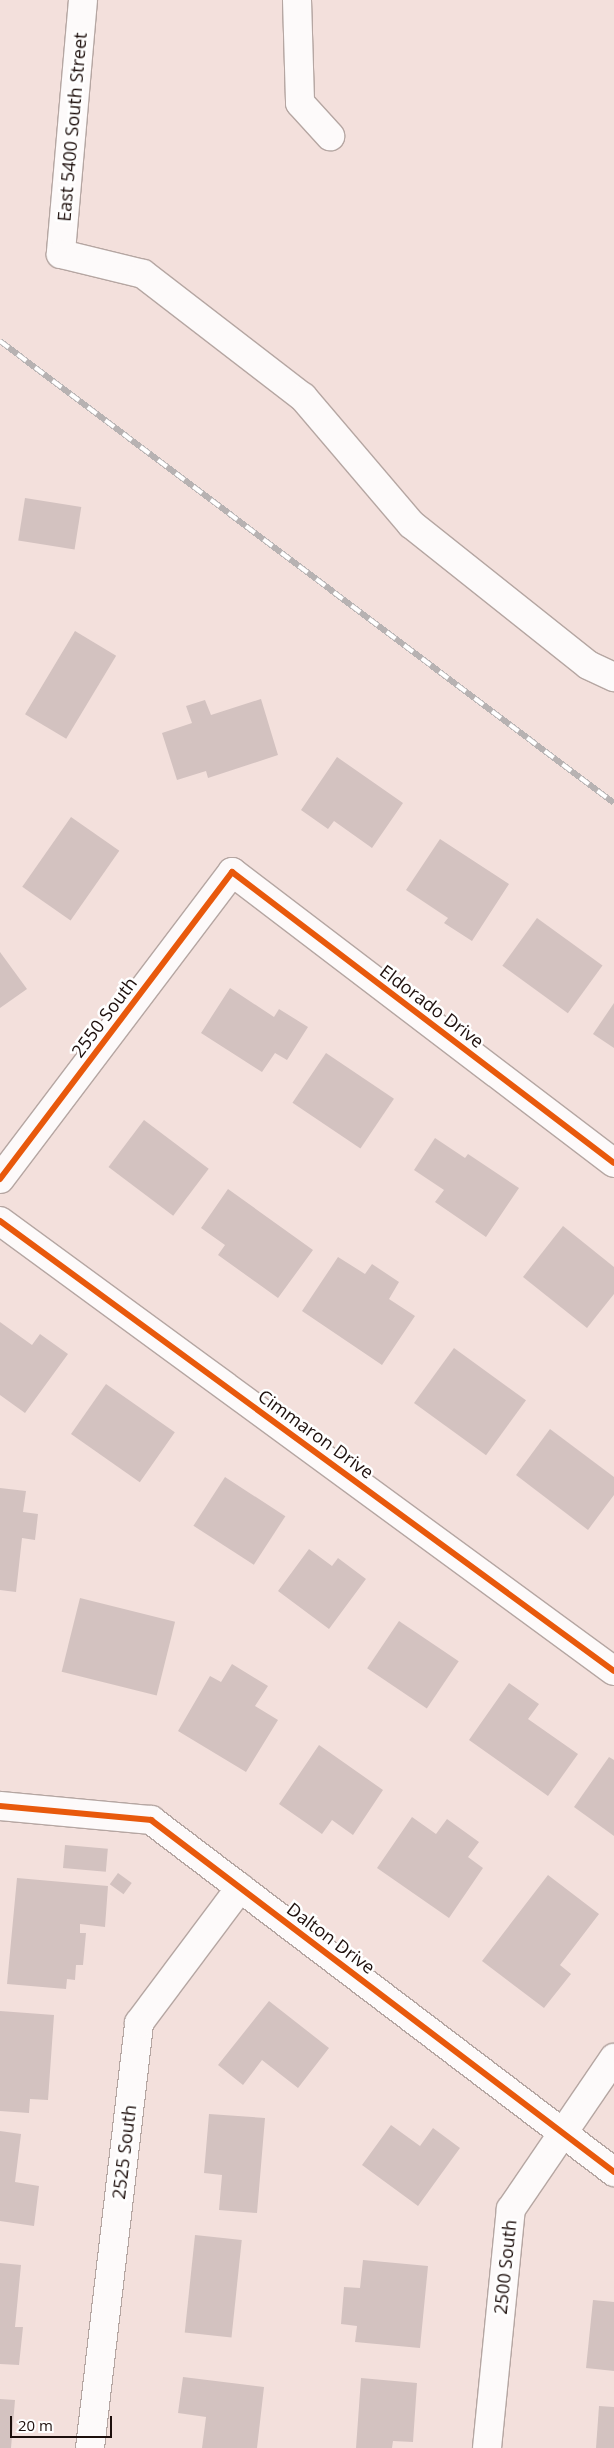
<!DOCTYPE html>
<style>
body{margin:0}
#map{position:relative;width:614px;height:2448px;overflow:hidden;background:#f3e0dc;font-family:"Open Sans",sans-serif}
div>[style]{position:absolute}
.building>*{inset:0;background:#d3c2c0;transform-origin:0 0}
.roads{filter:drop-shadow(1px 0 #b5a6a2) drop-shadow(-1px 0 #b5a6a2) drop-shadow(0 1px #b5a6a2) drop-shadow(0 -1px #b5a6a2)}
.minor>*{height:28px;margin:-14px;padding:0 14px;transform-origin:14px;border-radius:14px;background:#fdfafa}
.rail>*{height:5.5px;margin-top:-2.75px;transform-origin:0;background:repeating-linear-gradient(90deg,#fff 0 11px,#b7b2b2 0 22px);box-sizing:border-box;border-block:1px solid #b7b2b2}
.cycleway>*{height:6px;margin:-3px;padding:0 3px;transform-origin:3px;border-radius:3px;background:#e8590c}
span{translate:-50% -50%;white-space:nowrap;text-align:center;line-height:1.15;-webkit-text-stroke:5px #fff;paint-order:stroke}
.street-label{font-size:18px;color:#1d0f0c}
.scale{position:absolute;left:10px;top:2416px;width:102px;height:22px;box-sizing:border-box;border:2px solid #1d0f0c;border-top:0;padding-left:6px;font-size:15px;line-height:18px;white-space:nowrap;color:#1d0f0c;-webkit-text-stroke:4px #fff;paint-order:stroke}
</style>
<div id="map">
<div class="building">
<div style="left:25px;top:498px;width:57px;height:43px;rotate:9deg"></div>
<div style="left:75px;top:631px;width:48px;height:97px;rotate:31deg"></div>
<div style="clip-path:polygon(261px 699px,278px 755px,208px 778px,206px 771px,177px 780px,162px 733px,192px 723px,186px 706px,205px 700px,211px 715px)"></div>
<div style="clip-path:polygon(337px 757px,403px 803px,372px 848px,334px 821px,328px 829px,301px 810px)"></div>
<div style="left:71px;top:817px;width:59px;height:85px;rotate:35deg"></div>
<div style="clip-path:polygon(440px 839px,509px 884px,472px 941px,444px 923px,448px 918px,406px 890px)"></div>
<div style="left:537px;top:918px;width:81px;height:59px;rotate:36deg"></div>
<div style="clip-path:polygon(0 952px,27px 989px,0 1008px)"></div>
<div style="clip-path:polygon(230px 988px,274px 1017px,279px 1009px,308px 1027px,287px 1060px,275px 1053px,262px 1072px,201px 1033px)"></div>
<div style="clip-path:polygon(614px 1003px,614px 1048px,593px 1034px)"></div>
<div style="left:326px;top:1053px;width:82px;height:60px;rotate:34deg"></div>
<div style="left:144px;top:1120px;width:81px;height:59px;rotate:37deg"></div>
<div style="clip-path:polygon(435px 1138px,465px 1158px,468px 1154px,519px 1188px,486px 1237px,435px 1202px,444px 1190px,414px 1170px)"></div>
<div style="clip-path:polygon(228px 1189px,313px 1250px,278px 1298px,218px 1255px,225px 1245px,201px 1228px)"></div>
<div style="clip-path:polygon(563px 1226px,614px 1267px,614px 1294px,587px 1328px,523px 1277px)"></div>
<div style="clip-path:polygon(338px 1257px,365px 1274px,372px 1264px,399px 1282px,389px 1299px,415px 1316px,382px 1365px,302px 1311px)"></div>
<div style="clip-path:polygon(0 1322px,32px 1345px,40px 1334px,68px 1354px,25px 1413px,0 1395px)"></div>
<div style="left:454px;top:1348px;width:89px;height:68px;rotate:36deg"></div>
<div style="left:106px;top:1384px;width:84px;height:61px;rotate:35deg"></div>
<div style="clip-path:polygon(550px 1429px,614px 1477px,614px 1495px,588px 1530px,516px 1475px)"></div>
<div style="left:225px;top:1477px;width:72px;height:58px;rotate:33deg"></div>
<div style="clip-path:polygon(0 1488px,26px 1491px,23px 1512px,38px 1514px,35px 1540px,22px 1538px,16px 1592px,0 1590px)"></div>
<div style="clip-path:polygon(309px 1549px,332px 1566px,338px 1558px,366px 1579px,329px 1629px,278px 1591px)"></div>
<div style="left:80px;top:1598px;width:98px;height:76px;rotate:14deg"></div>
<div style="left:399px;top:1621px;width:72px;height:57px;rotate:34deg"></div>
<div style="clip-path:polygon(232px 1664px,268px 1686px,255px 1706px,278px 1720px,246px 1772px,178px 1731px,210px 1676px,221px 1682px)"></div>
<div style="clip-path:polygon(509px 1683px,539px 1704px,528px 1719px,578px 1754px,548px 1796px,469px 1740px)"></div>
<div style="clip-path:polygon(319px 1745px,383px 1790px,353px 1835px,332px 1820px,322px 1834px,279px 1804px)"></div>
<div style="clip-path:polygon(609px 1757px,614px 1760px,614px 1836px,574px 1807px)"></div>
<div style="clip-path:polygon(412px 1817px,436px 1834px,447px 1819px,479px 1842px,468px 1857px,483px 1868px,449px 1918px,377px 1868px)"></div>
<div style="left:65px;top:1845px;width:43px;height:23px;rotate:5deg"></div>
<div style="left:118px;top:1873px;width:17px;height:14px;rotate:36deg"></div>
<div style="clip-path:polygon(548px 1875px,599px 1914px,560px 1965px,571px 1974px,544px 2008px,482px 1961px)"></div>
<div style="clip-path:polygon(17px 1878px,108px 1886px,105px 1927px,80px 1924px,80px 1933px,86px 1933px,83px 1965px,76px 1965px,75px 1980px,67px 1979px,66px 1989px,7px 1984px)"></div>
<div style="clip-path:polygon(269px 2001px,329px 2048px,298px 2088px,262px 2060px,243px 2085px,218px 2065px)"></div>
<div style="clip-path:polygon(0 2011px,54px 2015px,48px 2100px,30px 2099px,29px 2113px,0 2111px)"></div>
<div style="clip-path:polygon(209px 2114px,265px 2118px,257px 2213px,219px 2210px,222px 2175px,204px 2173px)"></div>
<div style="clip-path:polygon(391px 2125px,420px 2146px,433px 2128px,460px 2148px,418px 2206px,362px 2165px)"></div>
<div style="clip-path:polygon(0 2131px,21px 2134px,15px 2182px,39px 2186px,34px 2226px,0 2221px)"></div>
<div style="left:195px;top:2235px;width:47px;height:98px;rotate:6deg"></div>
<div style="clip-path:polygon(363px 2260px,428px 2266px,420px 2348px,355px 2342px,357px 2326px,341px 2324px,344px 2287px,360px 2288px)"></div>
<div style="clip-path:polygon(0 2263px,21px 2265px,15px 2327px,23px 2327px,19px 2365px,0 2364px)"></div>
<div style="clip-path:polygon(593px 2300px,614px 2302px,614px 2371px,586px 2368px)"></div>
<div style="clip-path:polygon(183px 2377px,264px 2387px,257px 2448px,202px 2448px,206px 2417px,178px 2413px)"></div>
<div style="clip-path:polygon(361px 2378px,417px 2383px,413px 2442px,393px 2441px,392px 2448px,356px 2448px)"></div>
<div style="clip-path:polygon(0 2399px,15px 2400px,11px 2448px,0 2448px)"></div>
<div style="clip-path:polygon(599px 2406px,614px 2407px,614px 2448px,596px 2448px)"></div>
</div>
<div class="roads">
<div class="minor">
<div style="left:83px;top:0;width:255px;rotate:95deg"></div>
<div style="left:61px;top:254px;width:84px;rotate:13.7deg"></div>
<div style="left:143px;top:274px;width:202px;rotate:37.6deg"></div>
<div style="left:303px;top:397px;width:167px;rotate:49.6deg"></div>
<div style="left:411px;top:524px;width:226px;rotate:38.5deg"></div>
<div style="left:588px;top:665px;width:29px;rotate:25deg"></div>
<div style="left:297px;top:0;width:103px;rotate:88.3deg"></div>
<div style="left:300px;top:103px;width:45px;rotate:47.7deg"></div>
<div style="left:0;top:1179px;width:385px;rotate:-52.9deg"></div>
<div style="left:232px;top:872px;width:480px;rotate:37.3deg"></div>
<div style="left:0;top:1221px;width:761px;rotate:36.24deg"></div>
<div style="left:0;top:1806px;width:152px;rotate:5.3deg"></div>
<div style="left:151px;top:1820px;width:582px;rotate:37.24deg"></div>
<div style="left:90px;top:2448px;width:428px;rotate:-83.4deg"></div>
<div style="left:139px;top:2023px;width:169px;rotate:-53.2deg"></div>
<div style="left:487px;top:2448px;width:240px;rotate:-84.3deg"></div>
<div style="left:511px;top:2209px;width:183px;rotate:-55.7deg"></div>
</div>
</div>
<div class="rail">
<div style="left:0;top:341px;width:768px;rotate:36.96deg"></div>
</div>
<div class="cycleway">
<div style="left:0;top:1179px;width:385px;rotate:-52.9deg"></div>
<div style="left:232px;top:872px;width:480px;rotate:37.3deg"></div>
<div style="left:0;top:1221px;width:761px;rotate:36.24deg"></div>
<div style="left:0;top:1806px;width:152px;rotate:5.3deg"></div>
<div style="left:151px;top:1820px;width:582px;rotate:37.24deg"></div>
</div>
<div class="street-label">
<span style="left:72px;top:127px;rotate:-85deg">East 5400 South Street</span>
<span style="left:432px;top:1006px;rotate:37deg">Eldorado Drive</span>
<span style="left:104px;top:1017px;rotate:-53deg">2550 South</span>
<span style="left:316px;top:1434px;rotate:36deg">Cimmaron Drive</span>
<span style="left:331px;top:1938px;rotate:37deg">Dalton Drive</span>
<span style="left:124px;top:2152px;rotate:-83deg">2525 South</span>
<span style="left:505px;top:2267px;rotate:-84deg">2500 South</span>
</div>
<div class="scale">20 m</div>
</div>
